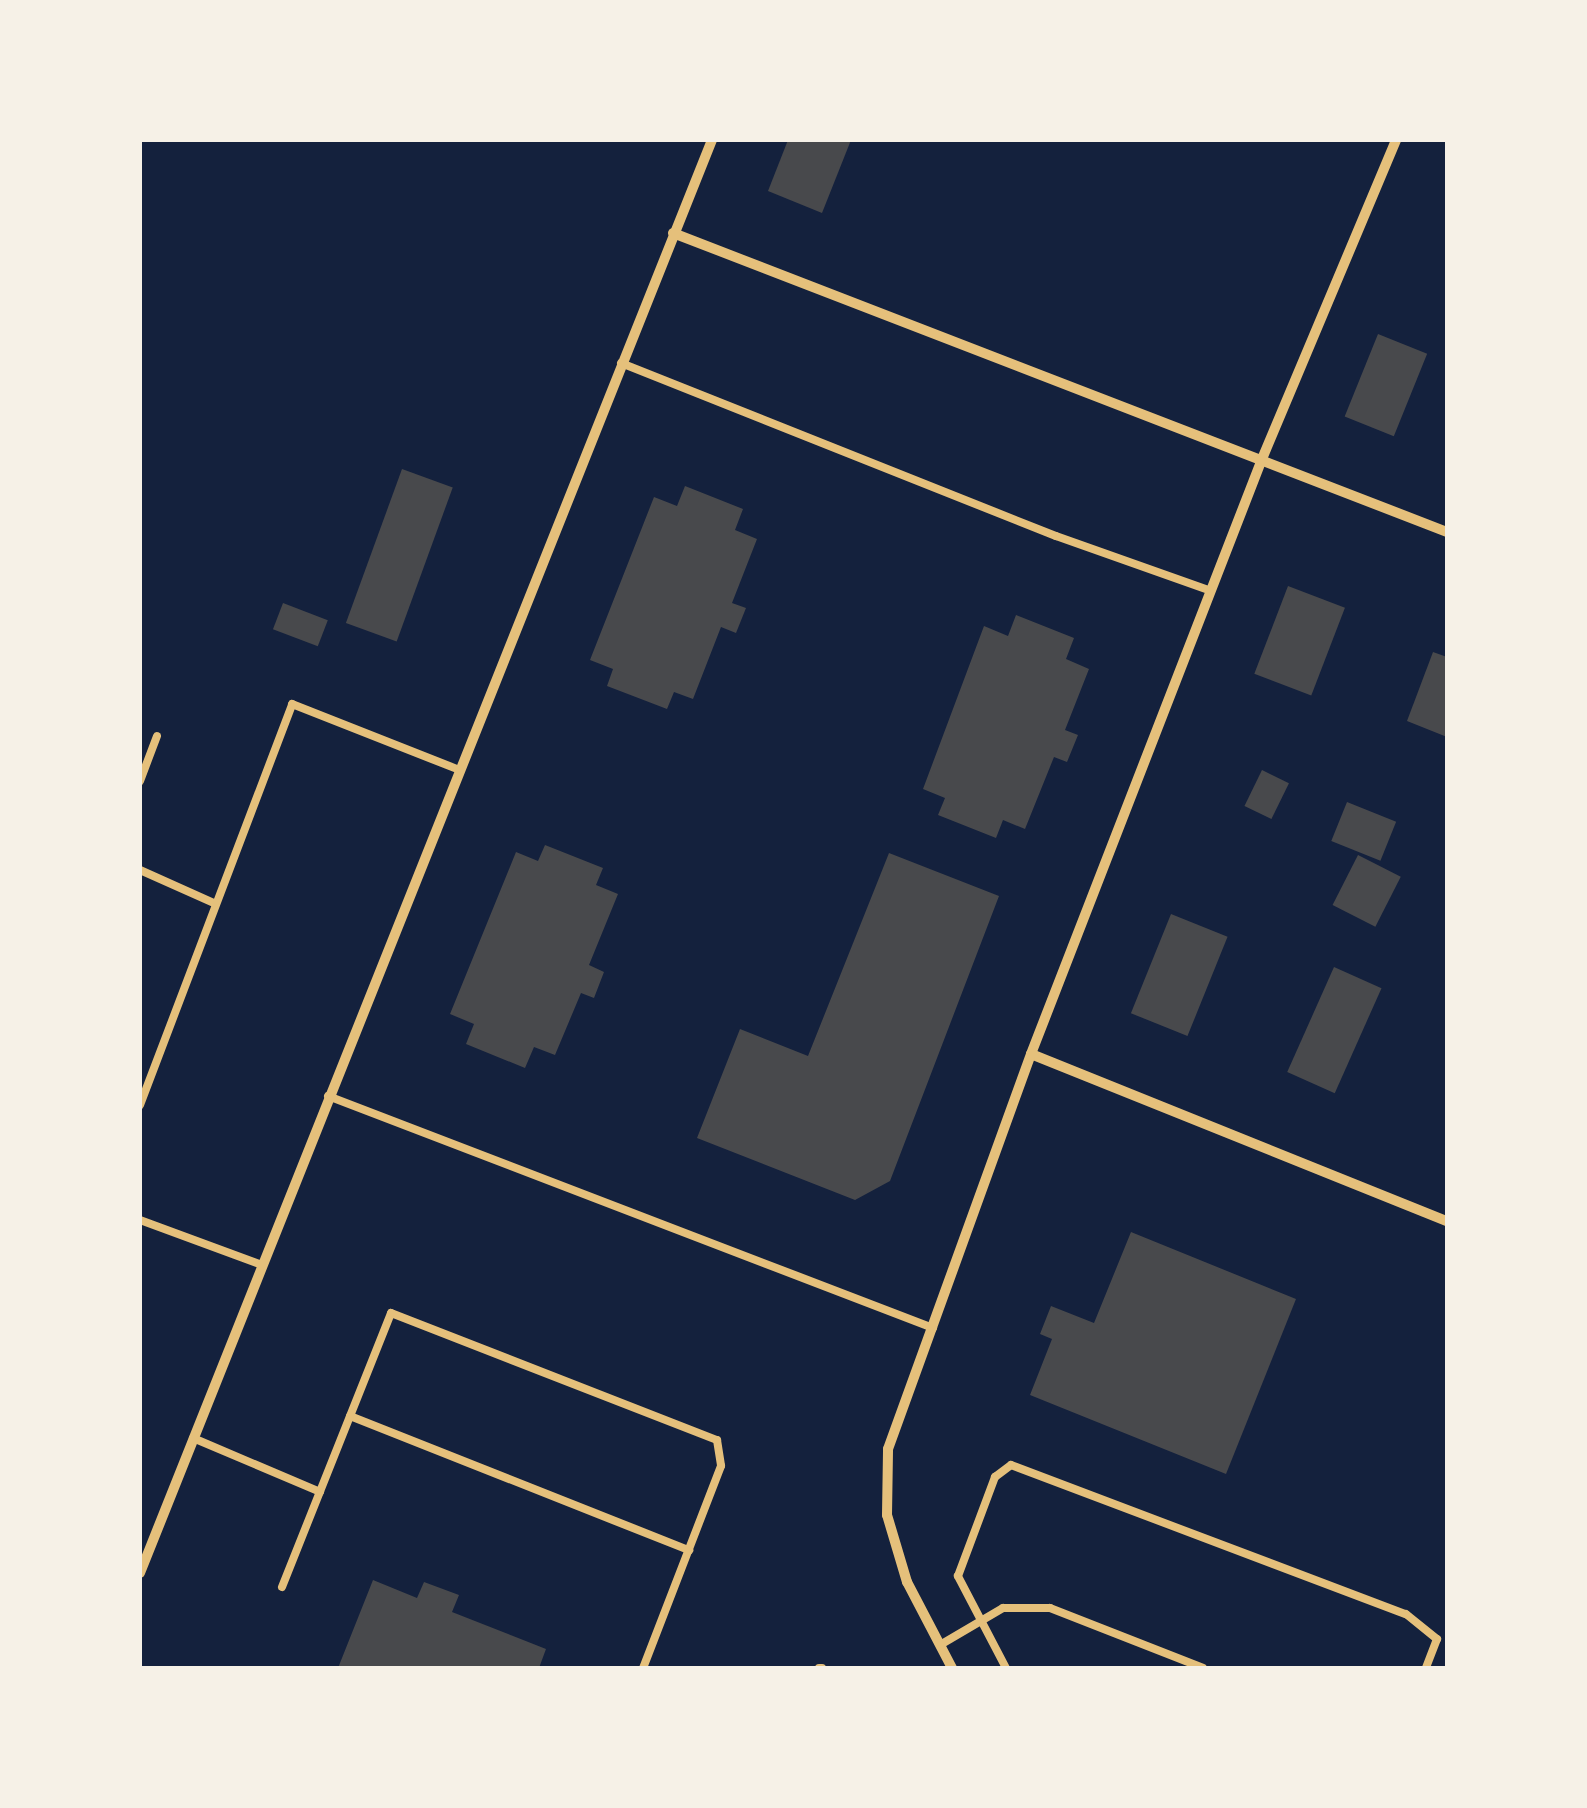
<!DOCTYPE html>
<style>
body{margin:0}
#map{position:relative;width:1587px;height:1808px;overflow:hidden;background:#14213d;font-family:"Source Sans 3",sans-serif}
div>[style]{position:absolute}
.building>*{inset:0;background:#48494c;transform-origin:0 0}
.service>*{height:8px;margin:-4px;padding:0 4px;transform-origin:4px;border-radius:4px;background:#e5c07b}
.minor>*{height:10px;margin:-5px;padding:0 5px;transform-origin:5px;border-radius:5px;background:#e5c07b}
span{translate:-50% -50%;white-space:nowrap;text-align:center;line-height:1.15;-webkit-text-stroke:10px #f6f1e7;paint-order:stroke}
.frame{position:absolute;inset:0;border:142px solid #f6f1e7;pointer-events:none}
</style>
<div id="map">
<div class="building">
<div style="clip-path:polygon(788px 140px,851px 140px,822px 213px,768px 191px)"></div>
<div style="left:1378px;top:334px;width:53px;height:89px;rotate:22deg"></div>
<div style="left:402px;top:469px;width:54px;height:164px;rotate:20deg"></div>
<div style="clip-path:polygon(685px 486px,743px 509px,735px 530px,757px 539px,732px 603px,746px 608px,736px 633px,721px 627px,693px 699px,674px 692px,667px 709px,607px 686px,613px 669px,590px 660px,654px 497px,677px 506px)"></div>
<div style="left:1288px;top:586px;width:61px;height:94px;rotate:21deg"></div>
<div style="left:283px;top:603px;width:48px;height:28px;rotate:21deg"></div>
<div style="clip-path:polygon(1016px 615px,1074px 638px,1066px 659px,1089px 669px,1065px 730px,1078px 735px,1067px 762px,1054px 757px,1025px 829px,1003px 820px,996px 838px,938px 815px,945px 798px,923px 789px,984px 626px,1008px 636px)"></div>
<div style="clip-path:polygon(1433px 652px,1447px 657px,1447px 737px,1407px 721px)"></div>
<div style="left:1262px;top:770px;width:30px;height:40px;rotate:26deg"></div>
<div style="left:1347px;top:802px;width:53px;height:42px;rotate:22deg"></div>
<div style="clip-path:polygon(545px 845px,603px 868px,596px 885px,618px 894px,589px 965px,604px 972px,594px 998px,581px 993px,555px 1055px,534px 1047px,525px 1068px,466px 1044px,474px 1024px,450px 1014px,516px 852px,538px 861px)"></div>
<div style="clip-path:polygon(889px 853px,999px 896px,890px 1181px,855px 1200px,697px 1138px,740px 1029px,808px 1056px)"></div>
<div style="left:1358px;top:855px;width:48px;height:56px;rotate:27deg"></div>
<div style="left:1171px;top:914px;width:61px;height:107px;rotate:22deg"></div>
<div style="left:1334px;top:967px;width:52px;height:115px;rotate:24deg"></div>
<div style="clip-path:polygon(1131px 1232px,1296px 1299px,1226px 1474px,1030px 1395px,1052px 1339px,1040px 1334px,1051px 1306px,1094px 1323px)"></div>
<div style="clip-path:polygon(373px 1580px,417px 1598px,424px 1582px,459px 1595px,452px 1612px,546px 1649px,539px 1668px,338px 1668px)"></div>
</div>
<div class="service">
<div style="left:621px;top:363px;width:468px;rotate:21.7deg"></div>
<div style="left:1056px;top:536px;width:164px;rotate:19.5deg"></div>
<div style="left:140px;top:781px;width:48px;rotate:-69.3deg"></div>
<div style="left:140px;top:870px;width:83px;rotate:24.1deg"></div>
<div style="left:328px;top:1096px;width:648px;rotate:20.98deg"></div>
<div style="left:140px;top:1105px;width:429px;rotate:-69.2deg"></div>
<div style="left:292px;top:704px;width:177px;rotate:21.5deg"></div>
<div style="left:140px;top:1220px;width:130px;rotate:20.2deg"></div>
<div style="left:350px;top:1416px;width:365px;rotate:21.6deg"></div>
<div style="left:193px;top:1438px;width:138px;rotate:23deg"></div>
<div style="left:282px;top:1587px;width:295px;rotate:-68.3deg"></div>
<div style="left:391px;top:1313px;width:350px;rotate:21.3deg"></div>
<div style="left:717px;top:1440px;width:26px;rotate:81deg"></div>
<div style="left:721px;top:1466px;width:217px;rotate:111.1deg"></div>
<div style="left:940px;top:1645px;width:73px;rotate:-30.4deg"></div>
<div style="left:1003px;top:1608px;width:47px"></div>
<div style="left:1050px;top:1608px;width:164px;rotate:21.4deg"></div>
<div style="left:819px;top:1668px;width:3px"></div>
<div style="left:1006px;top:1668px;width:104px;rotate:-117.6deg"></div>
<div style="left:958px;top:1576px;width:106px;rotate:-69.5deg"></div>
<div style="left:995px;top:1477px;width:20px;rotate:-37deg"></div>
<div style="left:1011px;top:1465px;width:422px;rotate:20.7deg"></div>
<div style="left:1406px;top:1614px;width:40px;rotate:39deg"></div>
<div style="left:1437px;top:1639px;width:31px;rotate:111deg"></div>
</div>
<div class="minor">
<div style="left:673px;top:233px;width:830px;rotate:21.12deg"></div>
<div style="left:1031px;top:1054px;width:448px;rotate:21.9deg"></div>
<div style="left:140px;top:1573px;width:1543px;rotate:-68.24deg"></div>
<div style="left:952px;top:1668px;width:97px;rotate:-117.6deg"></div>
<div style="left:907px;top:1582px;width:70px;rotate:-106.6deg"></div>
<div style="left:887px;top:1515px;width:66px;rotate:-89.1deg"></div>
<div style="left:888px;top:1449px;width:420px;rotate:-70.1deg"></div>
<div style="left:1031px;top:1054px;width:638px;rotate:-68.78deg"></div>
<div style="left:1262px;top:459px;width:346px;rotate:-67.2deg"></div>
</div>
<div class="frame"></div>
</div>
